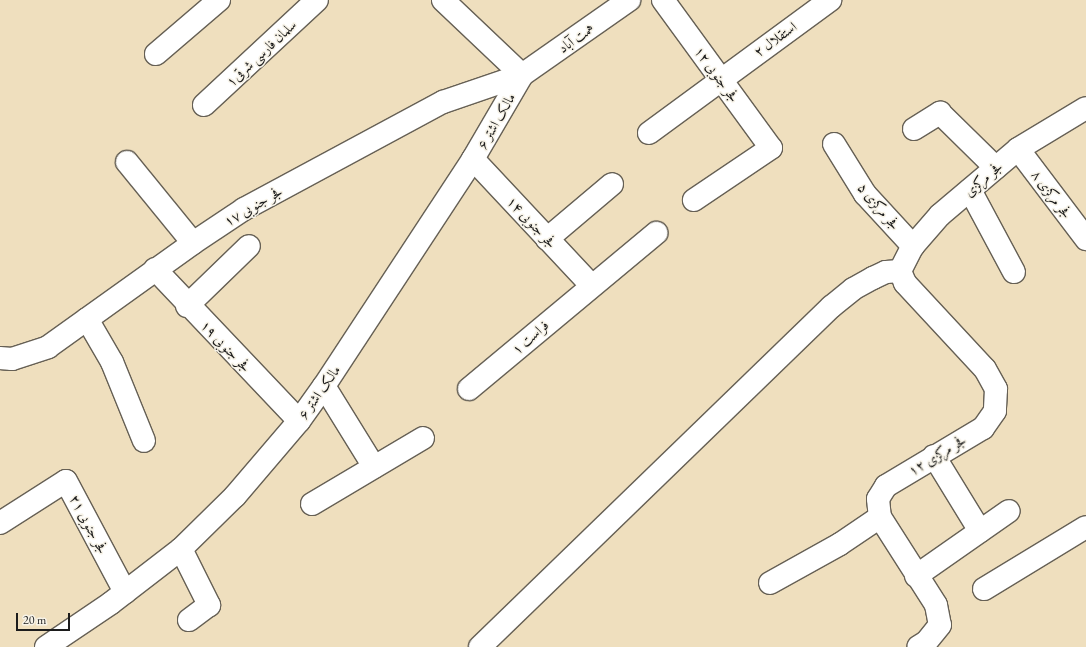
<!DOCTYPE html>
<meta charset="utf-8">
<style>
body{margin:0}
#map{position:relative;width:1086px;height:647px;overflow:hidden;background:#efdfbe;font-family:"EB Garamond",Amiri,serif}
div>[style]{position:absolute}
.roads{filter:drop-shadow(1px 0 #666055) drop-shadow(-1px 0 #666055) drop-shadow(0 1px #666055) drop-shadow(0 -1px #666055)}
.minor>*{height:22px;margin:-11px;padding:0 11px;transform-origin:11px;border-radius:11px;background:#fff}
.major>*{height:22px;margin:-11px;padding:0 11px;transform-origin:11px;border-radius:11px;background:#fff}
span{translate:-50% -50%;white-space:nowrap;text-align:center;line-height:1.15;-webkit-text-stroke:3px #f7f3e8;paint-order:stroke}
.street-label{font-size:14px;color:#1c1c1c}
.scale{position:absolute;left:16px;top:613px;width:54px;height:18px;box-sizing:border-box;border:2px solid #1c1c1c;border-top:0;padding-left:5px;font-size:12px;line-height:14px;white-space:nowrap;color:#1c1c1c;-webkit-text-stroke:3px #f7f3e8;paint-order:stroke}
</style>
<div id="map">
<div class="roads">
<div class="minor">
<div style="left:663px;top:0;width:183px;rotate:53.9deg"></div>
<div style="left:771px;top:148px;width:93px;rotate:146deg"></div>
<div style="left:156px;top:54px;width:83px;rotate:-40.6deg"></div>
<div style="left:204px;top:105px;width:154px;rotate:-42.9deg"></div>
<div style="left:914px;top:129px;width:31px;rotate:-32deg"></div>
<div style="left:940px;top:113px;width:78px;rotate:44.5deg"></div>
<div style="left:649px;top:133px;width:225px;rotate:-36.3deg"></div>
<div style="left:834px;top:144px;width:59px;rotate:58.2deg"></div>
<div style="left:865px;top:194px;width:71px;rotate:47.3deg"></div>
<div style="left:1018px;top:149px;width:113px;rotate:52.9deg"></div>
<div style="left:473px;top:159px;width:173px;rotate:46.9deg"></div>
<div style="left:127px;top:162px;width:104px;rotate:50.8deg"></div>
<div style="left:970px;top:190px;width:93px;rotate:61.8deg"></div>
<div style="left:547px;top:239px;width:85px;rotate:-40.2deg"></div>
<div style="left:155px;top:269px;width:209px;rotate:46.5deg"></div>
<div style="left:900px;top:271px;width:13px;rotate:67deg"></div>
<div style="left:905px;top:283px;width:117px;rotate:47.1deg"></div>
<div style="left:985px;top:369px;width:23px;rotate:61deg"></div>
<div style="left:996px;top:389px;width:22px;rotate:93deg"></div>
<div style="left:995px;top:411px;width:21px;rotate:125deg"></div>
<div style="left:983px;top:428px;width:113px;rotate:149.1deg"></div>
<div style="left:886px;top:486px;width:15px;rotate:122deg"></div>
<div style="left:878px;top:499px;width:18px;rotate:84deg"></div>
<div style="left:880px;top:517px;width:104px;rotate:57.5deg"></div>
<div style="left:936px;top:605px;width:20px;rotate:79deg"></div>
<div style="left:940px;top:625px;width:22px;rotate:129deg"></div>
<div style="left:926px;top:642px;width:9px;rotate:148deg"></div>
<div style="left:900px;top:271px;width:28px;rotate:-63deg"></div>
<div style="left:913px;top:246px;width:41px;rotate:-48.9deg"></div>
<div style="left:940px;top:215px;width:102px;rotate:-40.2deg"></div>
<div style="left:1018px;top:149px;width:79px;rotate:-31.1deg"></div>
<div style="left:187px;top:306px;width:86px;rotate:-44.1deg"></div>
<div style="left:87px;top:319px;width:50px;rotate:59.8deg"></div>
<div style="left:112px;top:362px;width:85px;rotate:67.9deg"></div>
<div style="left:0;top:358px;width:12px;rotate:5deg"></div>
<div style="left:12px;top:359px;width:38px;rotate:-18deg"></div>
<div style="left:48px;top:347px;width:178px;rotate:-35.6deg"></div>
<div style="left:193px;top:243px;width:61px;rotate:-33.7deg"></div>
<div style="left:244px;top:209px;width:226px;rotate:-28.3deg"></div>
<div style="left:443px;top:102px;width:83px;rotate:-18.9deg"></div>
<div style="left:522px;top:75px;width:109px;rotate:-136.5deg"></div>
<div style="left:324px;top:386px;width:95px;rotate:58.3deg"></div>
<div style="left:469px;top:389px;width:244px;rotate:-39.8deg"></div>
<div style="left:934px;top:456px;width:88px;rotate:58.5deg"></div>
<div style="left:312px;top:504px;width:129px;rotate:-30.7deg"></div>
<div style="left:0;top:523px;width:78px;rotate:-32.5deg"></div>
<div style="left:66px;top:481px;width:126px;rotate:62deg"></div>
<div style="left:181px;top:549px;width:63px;rotate:63.4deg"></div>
<div style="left:209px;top:605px;width:25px;rotate:143deg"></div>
<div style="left:916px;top:576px;width:113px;rotate:-35deg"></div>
<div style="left:770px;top:583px;width:80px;rotate:-29.1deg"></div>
<div style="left:840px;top:544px;width:48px;rotate:-34deg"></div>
<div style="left:984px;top:589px;width:119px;rotate:-31.3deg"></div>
<div style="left:480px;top:647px;width:489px;rotate:-44.1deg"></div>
<div style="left:831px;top:307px;width:28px;rotate:-39deg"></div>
<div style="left:853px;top:289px;width:23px;rotate:-29deg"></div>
<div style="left:873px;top:278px;width:14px;rotate:-25deg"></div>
<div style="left:886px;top:272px;width:14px;rotate:-4deg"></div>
</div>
<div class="major">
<div style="left:46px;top:647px;width:78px;rotate:-34.1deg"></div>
<div style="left:111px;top:603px;width:88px;rotate:-37.6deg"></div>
<div style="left:181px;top:549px;width:76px;rotate:-44.5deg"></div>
<div style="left:235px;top:496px;width:99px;rotate:-49.5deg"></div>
<div style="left:299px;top:421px;width:43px;rotate:-54.5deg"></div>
<div style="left:324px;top:386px;width:272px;rotate:-56.7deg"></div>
<div style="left:473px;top:159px;width:97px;rotate:-59.7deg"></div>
<div style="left:522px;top:75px;width:131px;rotate:-35deg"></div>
</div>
</div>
<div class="street-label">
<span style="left:576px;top:38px;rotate:-35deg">همت آباد</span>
<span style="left:775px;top:39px;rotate:-36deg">استقلال ۲</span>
<span style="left:261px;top:53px;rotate:-43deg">سلمان فارسی شرقی۱</span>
<span style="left:717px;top:74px;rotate:54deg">فجر جنوبی ۱۲</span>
<span style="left:496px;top:121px;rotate:-60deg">مالک اشتر ۶</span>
<span style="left:983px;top:179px;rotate:-41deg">فجر مرکزی</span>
<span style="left:1052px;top:194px;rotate:53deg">فجر مرکزی ۸</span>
<span style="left:253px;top:206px;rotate:-30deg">فجر جنوبی ۱۷</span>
<span style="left:879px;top:206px;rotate:50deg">فجر مرکزی ۵</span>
<span style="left:532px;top:222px;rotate:47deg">فجر جنوبی ۱۴</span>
<span style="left:530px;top:337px;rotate:-41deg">فراست ۱</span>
<span style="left:226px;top:346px;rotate:46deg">فجر جنوبی ۱۹</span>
<span style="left:319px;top:392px;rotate:-55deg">مالک اشتر ۶</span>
<span style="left:937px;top:455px;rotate:-31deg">فجر مرکزی ۱۲</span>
<span style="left:89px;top:524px;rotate:62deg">فجر جنوبی ۲۱</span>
</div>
<div class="scale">20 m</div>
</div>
